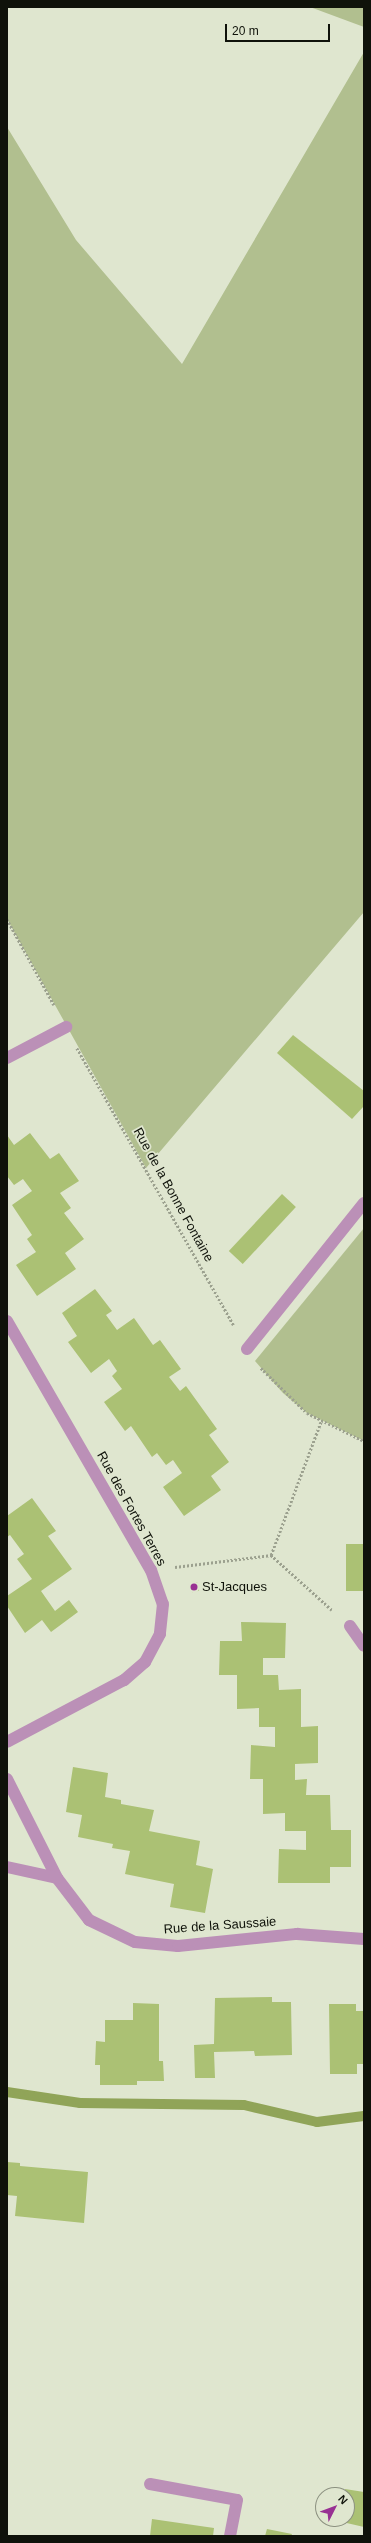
<!DOCTYPE html>
<style>
body{margin:0}
#map{position:relative;width:371px;height:2543px;overflow:hidden;background:#dfe6cf;font-family:Helvetica,sans-serif}
div>[style]{position:absolute}
.green>*{inset:0;background:#b1bf8f}
.stream>*{height:10px;margin:-5px;padding:0 5px;transform-origin:5px;border-radius:5px;background:#90a458}
.building>*{inset:0;background:#abc174;transform-origin:0 0}
.path>*{height:2.5px;margin-top:-1.25px;transform-origin:0;background:repeating-linear-gradient(90deg,#9ca18f 0 2px,transparent 0 4px)}
.lane>*{height:12px;margin:-6px;padding:0 6px;transform-origin:6px;border-radius:6px;background:#bb90b7}
.street>*{height:12px;margin:-6px;padding:0 6px;transform-origin:6px;border-radius:6px;background:#bb90b7}
.dots>*{width:11px;height:11px;translate:-50% -50%;box-sizing:border-box;border:2px solid #dfe6cf;border-radius:50%}
span{translate:-50% -50%;white-space:nowrap;text-align:center;line-height:1.15;-webkit-text-stroke:3.5px #dfe6cf;paint-order:stroke}
.street-label{font-size:13px;color:#0f120a}
.poi-label{font-size:13px;color:#0f120a}
.left{translate:0 -50%;text-align:left}
.frame{position:absolute;inset:0;border:8px solid #0f120a;pointer-events:none}
.north{position:absolute;left:315px;top:2487px;width:40px;height:40px;box-sizing:border-box;background:#dfe6cf;border:1px solid #8c9180;border-radius:50%;rotate:48deg;font-size:11px;font-weight:700;line-height:16px;text-align:center;color:#0f120a}
.north::after{content:'';display:block;margin:auto;width:14px;height:18px;background:#983093;clip-path:polygon(50% 0,100% 100%,50% 72%,0 100%)}
.scale{position:absolute;left:225px;top:24px;width:105px;height:18px;box-sizing:border-box;border:2px solid #0f120a;border-top:0;padding-left:5px;font-size:12px;line-height:14px;white-space:nowrap;color:#0f120a;-webkit-text-stroke:3px #dfe6cf;paint-order:stroke}
</style>
<div id="map">
<div class="green">
<div style="clip-path:polygon(310px 7px,364px 7px,364px 27px)"></div>
<div style="clip-path:polygon(364px 52px,364px 912px,146px 1168px,7px 919px,7px 127px,76px 240px,182px 364px)"></div>
<div style="clip-path:polygon(364px 1228px,364px 1441px,307px 1413px,283px 1393px,255px 1361px)"></div>
</div>
<div class="stream">
<div style="left:7px;top:2092px;width:74px;rotate:8.6deg"></div>
<div style="left:80px;top:2103px;width:164px;rotate:0.7deg"></div>
<div style="left:244px;top:2105px;width:75px;rotate:13.1deg"></div>
<div style="left:317px;top:2122px;width:47px;rotate:-7.3deg"></div>
</div>
<div class="building">
<div style="clip-path:polygon(293px 1035px,364px 1091px,364px 1106px,352px 1119px,277px 1053px)"></div>
<div style="clip-path:polygon(30px 1133px,50px 1159px,59px 1153px,79px 1181px,60px 1193px,71px 1208px,64px 1213px,84px 1239px,65px 1253px,76px 1269px,37px 1296px,16px 1265px,36px 1252px,27px 1239px,32px 1235px,12px 1205px,32px 1191px,23px 1179px,14px 1185px,7px 1176px,7px 1135px,14px 1145px)"></div>
<div style="left:282px;top:1194px;width:19px;height:78px;rotate:43deg"></div>
<div style="clip-path:polygon(95px 1289px,112px 1311px,106px 1315px,117px 1330px,134px 1318px,153px 1345px,160px 1340px,181px 1369px,169px 1377px,180px 1391px,186px 1386px,217px 1429px,209px 1435px,229px 1462px,211px 1476px,221px 1490px,184px 1516px,163px 1487px,182px 1473px,173px 1460px,166px 1465px,157px 1453px,152px 1457px,131px 1426px,125px 1431px,104px 1402px,122px 1389px,112px 1376px,117px 1371px,109px 1359px,91px 1373px,68px 1342px,77px 1336px,62px 1313px)"></div>
<div style="clip-path:polygon(32px 1498px,56px 1531px,48px 1536px,72px 1569px,41px 1591px,55px 1611px,69px 1600px,78px 1612px,51px 1632px,42px 1620px,25px 1633px,7px 1606px,7px 1596px,32px 1579px,17px 1559px,24px 1554px,10px 1535px,7px 1537px,7px 1516px)"></div>
<div style="left:346px;top:1544px;width:18px;height:47px"></div>
<div style="left:197px;top:1582px;width:9px;height:7px;rotate:77deg"></div>
<div style="clip-path:polygon(241px 1622px,286px 1623px,285px 1658px,263px 1658px,263px 1675px,278px 1675px,279px 1690px,301px 1689px,301px 1727px,318px 1726px,318px 1763px,295px 1764px,295px 1780px,307px 1779px,306px 1795px,330px 1795px,331px 1830px,351px 1830px,351px 1867px,330px 1867px,330px 1883px,278px 1883px,279px 1849px,306px 1850px,306px 1831px,285px 1831px,285px 1813px,263px 1814px,263px 1779px,250px 1779px,251px 1745px,275px 1747px,275px 1727px,259px 1727px,259px 1708px,237px 1709px,237px 1675px,219px 1675px,220px 1641px,242px 1641px)"></div>
<div style="clip-path:polygon(73px 1767px,108px 1773px,105px 1797px,121px 1800px,121px 1804px,154px 1810px,149px 1831px,200px 1841px,196px 1865px,213px 1869px,205px 1913px,170px 1907px,174px 1884px,125px 1874px,130px 1851px,112px 1848px,113px 1844px,78px 1837px,82px 1815px,66px 1812px)"></div>
<div style="clip-path:polygon(272px 1997px,272px 2002px,291px 2002px,292px 2055px,255px 2056px,254px 2051px,214px 2052px,215px 2078px,195px 2078px,194px 2045px,214px 2044px,215px 1998px)"></div>
<div style="clip-path:polygon(133px 2003px,159px 2004px,159px 2061px,163px 2061px,164px 2081px,137px 2081px,137px 2085px,100px 2085px,100px 2065px,95px 2065px,96px 2041px,105px 2042px,105px 2020px,133px 2020px)"></div>
<div style="clip-path:polygon(329px 2004px,356px 2004px,356px 2011px,364px 2011px,364px 2064px,357px 2064px,357px 2074px,330px 2074px)"></div>
<div style="clip-path:polygon(7px 2162px,20px 2163px,20px 2166px,88px 2172px,84px 2223px,15px 2216px,17px 2196px,7px 2195px)"></div>
<div style="clip-path:polygon(345px 2489px,364px 2492px,364px 2527px,338px 2521px,347px 2519px)"></div>
<div style="clip-path:polygon(152px 2519px,214px 2528px,213px 2536px,150px 2536px)"></div>
<div style="clip-path:polygon(267px 2529px,292px 2534px,291px 2536px,265px 2536px)"></div>
</div>
<div class="path">
<div style="left:7px;top:919px;width:98px;rotate:61.3deg"></div>
<div style="left:77px;top:1048px;width:318px;rotate:60.5deg"></div>
<div style="left:261px;top:1368px;width:64px;rotate:44.4deg"></div>
<div style="left:307px;top:1413px;width:64px;rotate:26.2deg"></div>
<div style="left:271px;top:1555px;width:143px;rotate:-69.5deg"></div>
<div style="left:175px;top:1567px;width:97px;rotate:-7.1deg"></div>
<div style="left:271px;top:1555px;width:82px;rotate:42deg"></div>
</div>
<div class="lane">
<div style="left:247px;top:1349px;width:187px;rotate:-51.3deg"></div>
<div style="left:150px;top:2484px;width:88px;rotate:10.4deg"></div>
<div style="left:237px;top:2500px;width:37px;rotate:101deg"></div>
</div>
<div class="street">
<div style="left:7px;top:1058px;width:67px;rotate:-27.7deg"></div>
<div style="left:7px;top:1321px;width:288px;rotate:60deg"></div>
<div style="left:151px;top:1570px;width:36px;rotate:71deg"></div>
<div style="left:163px;top:1604px;width:30px;rotate:96deg"></div>
<div style="left:160px;top:1634px;width:32px;rotate:118deg"></div>
<div style="left:145px;top:1662px;width:28px;rotate:139deg"></div>
<div style="left:124px;top:1680px;width:132px;rotate:152.1deg"></div>
<div style="left:350px;top:1626px;width:24px;rotate:55deg"></div>
<div style="left:7px;top:1779px;width:111px;rotate:63.2deg"></div>
<div style="left:57px;top:1878px;width:53px;rotate:52.7deg"></div>
<div style="left:89px;top:1920px;width:51px;rotate:25.6deg"></div>
<div style="left:135px;top:1942px;width:43px;rotate:5.3deg"></div>
<div style="left:178px;top:1946px;width:120px;rotate:-5.8deg"></div>
<div style="left:297px;top:1934px;width:67px;rotate:4.3deg"></div>
<div style="left:7px;top:1867px;width:51px;rotate:12.4deg"></div>
</div>
<div class="dots">
<div style="left:194px;top:1587px;background:#983093"></div>
</div>
<div class="street-label">
<span style="left:173px;top:1195px;rotate:61deg">Rue de la Bonne Fontaine</span>
<span style="left:131px;top:1509px;rotate:61deg">Rue des Fortes Terres</span>
<span style="left:220px;top:1926px;rotate:-4deg">Rue de la Saussaie</span>
</div>
<div class="poi-label">
<span class="left" style="left:202px;top:1587px">St-Jacques</span>
</div>
<div class="frame"></div>
<div class="north">N</div>
<div class="scale">20 m</div>
</div>
